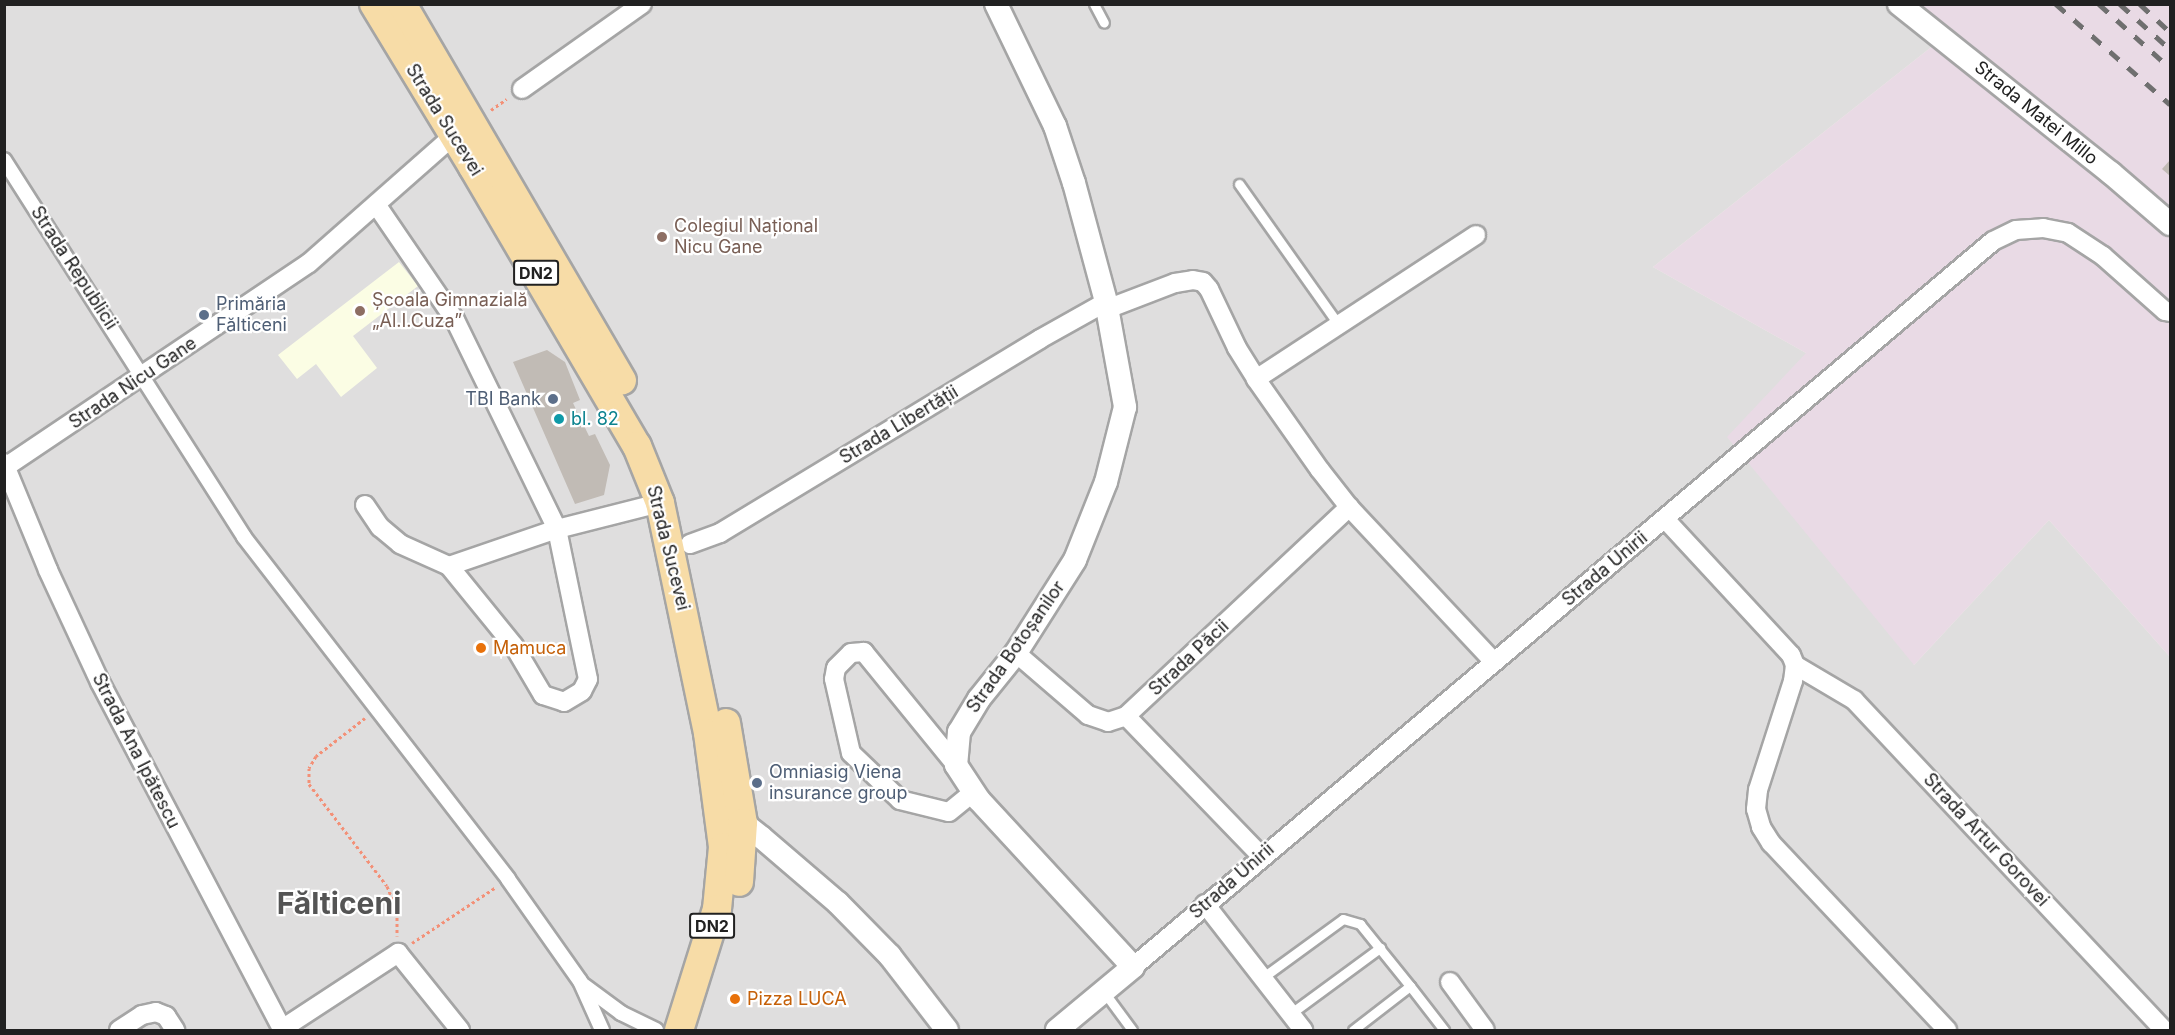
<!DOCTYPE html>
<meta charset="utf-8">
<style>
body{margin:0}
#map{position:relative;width:2175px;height:1035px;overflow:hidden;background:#f1efe8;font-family:Inter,sans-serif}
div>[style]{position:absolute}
.residential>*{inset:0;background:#dfdede}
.industrial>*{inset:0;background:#e9dae5}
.education>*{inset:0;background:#fbfde4}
.building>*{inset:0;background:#c1bbb5}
.path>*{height:3px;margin-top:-1.5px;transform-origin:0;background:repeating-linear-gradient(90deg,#f39077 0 3px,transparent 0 6px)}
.roads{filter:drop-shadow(2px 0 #a5a5a5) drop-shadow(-2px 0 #a5a5a5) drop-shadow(0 2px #a5a5a5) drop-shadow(0 -2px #a5a5a5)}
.service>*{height:9px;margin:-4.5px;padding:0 4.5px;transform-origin:4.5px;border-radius:4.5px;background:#fff}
.pedestrian>*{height:14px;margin:-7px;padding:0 7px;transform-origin:7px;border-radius:7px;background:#fff}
.minor>*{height:18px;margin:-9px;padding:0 9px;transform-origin:9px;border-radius:9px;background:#fff}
.tertiary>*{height:22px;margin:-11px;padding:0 11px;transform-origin:11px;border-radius:11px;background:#fff}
.primary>*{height:28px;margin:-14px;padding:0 14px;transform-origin:14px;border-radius:14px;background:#f7dca7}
.rail>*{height:4.5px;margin-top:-2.25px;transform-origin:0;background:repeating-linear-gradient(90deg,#6f6f6f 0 12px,transparent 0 24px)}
.dots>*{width:16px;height:16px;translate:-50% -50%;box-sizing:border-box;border:3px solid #fff;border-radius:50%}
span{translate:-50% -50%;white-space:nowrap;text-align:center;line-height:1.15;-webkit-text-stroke:4.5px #fff;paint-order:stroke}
.shield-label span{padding:2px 4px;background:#fff;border:2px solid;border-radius:4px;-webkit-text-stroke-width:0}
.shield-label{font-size:16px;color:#212121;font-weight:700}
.street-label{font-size:18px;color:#212121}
.education-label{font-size:18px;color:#785e54}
.left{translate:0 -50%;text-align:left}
.service-label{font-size:18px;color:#4e5e75}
.right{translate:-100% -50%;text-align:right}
.culture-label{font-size:18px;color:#0d838f}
.food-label{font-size:18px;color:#c56008}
.town-label{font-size:30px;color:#545454;font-weight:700}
.frame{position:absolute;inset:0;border:6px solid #212121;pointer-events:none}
</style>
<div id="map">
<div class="residential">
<div style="clip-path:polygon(5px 5px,1896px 5px,1939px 41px,1653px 267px,1806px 353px,1914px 665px,2049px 520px,2170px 657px,2170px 1030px,5px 1030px)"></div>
</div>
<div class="industrial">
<div style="clip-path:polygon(1898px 5px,2170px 5px,2170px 657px,2049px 520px,1914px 665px,1727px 437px,1806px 353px,1653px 267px,1939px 41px)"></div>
</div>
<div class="education">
<div style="clip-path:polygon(399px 262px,418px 286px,353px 336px,377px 368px,341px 397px,316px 364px,297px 379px,278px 355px)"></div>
</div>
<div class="building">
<div style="clip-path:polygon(2170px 160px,2170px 176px,2162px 169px)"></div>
<div style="clip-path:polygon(547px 350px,565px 362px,580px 400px,573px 403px,589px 436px,595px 434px,610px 465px,604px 495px,575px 504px,513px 362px)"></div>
</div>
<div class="path">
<div style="left:491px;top:110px;width:19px;rotate:-35deg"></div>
<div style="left:365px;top:718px;width:62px;rotate:142.2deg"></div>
<div style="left:316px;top:756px;width:14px;rotate:120deg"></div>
<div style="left:309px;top:768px;width:16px;rotate:90deg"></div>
<div style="left:309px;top:784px;width:128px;rotate:52.6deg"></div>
<div style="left:387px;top:886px;width:27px;rotate:68deg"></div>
<div style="left:397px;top:911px;width:25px;rotate:90deg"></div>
<div style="left:412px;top:943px;width:101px;rotate:-33.7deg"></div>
</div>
<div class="roads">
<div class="service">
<div style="left:1094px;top:4px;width:21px;rotate:62deg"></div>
<div style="left:1239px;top:184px;width:173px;rotate:54.7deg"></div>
<div style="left:1262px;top:978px;width:100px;rotate:-36.1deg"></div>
<div style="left:1343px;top:919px;width:18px;rotate:16deg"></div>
<div style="left:1360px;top:924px;width:80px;rotate:51.1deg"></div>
<div style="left:1410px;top:986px;width:72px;rotate:142.3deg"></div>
<div style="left:1410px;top:986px;width:56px;rotate:52.3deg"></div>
<div style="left:1104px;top:992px;width:47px;rotate:53.6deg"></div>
<div style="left:1290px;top:1014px;width:112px;rotate:-36.3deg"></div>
</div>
<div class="pedestrian">
<div style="left:4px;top:160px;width:447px;rotate:57.5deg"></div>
<div style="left:244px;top:537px;width:432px;rotate:52.3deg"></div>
<div style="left:508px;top:879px;width:125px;rotate:54.8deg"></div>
<div style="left:580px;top:981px;width:54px;rotate:65.8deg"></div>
<div style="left:582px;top:984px;width:49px;rotate:36.6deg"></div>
<div style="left:621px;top:1013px;width:39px;rotate:26deg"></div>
</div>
<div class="minor">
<div style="left:522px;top:89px;width:147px;rotate:-35.3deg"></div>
<div style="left:1107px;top:309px;width:73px;rotate:-20.9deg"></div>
<div style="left:1175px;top:283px;width:18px;rotate:-9deg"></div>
<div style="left:1193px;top:280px;width:10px;rotate:11deg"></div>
<div style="left:1203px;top:282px;width:9px;rotate:49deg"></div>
<div style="left:1209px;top:289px;width:65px;rotate:64.6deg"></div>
<div style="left:1237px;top:348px;width:36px;rotate:58deg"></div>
<div style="left:1256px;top:379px;width:111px;rotate:54.9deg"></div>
<div style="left:1320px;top:470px;width:47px;rotate:51.9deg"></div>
<div style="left:1349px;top:507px;width:212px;rotate:46.9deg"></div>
<div style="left:1256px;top:379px;width:263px;rotate:-33.2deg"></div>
<div style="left:4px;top:463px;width:116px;rotate:67.6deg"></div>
<div style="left:48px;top:570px;width:123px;rotate:65.1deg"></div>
<div style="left:100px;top:682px;width:393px;rotate:62.3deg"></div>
<div style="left:4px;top:468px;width:367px;rotate:-33.9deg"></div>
<div style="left:309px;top:263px;width:193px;rotate:-41.4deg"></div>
<div style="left:365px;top:505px;width:27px;rotate:56deg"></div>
<div style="left:380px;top:527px;width:26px;rotate:40deg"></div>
<div style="left:400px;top:544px;width:54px;rotate:24.2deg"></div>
<div style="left:449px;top:566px;width:103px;rotate:50.9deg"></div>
<div style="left:514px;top:646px;width:57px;rotate:59.4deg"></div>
<div style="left:543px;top:695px;width:22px;rotate:18deg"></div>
<div style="left:564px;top:702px;width:21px;rotate:-31deg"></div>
<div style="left:582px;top:691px;width:13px;rotate:-63deg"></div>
<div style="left:588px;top:679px;width:153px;rotate:-101.7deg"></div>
<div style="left:557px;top:529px;width:233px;rotate:-116deg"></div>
<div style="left:455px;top:320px;width:140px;rotate:-124.3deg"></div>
<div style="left:1665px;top:519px;width:185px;rotate:47.2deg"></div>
<div style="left:1791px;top:655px;width:11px;rotate:68deg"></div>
<div style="left:1795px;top:665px;width:16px;rotate:97deg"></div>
<div style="left:1793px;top:681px;width:114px;rotate:107.8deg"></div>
<div style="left:1758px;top:790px;width:19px;rotate:96deg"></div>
<div style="left:1756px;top:809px;width:19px;rotate:74deg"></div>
<div style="left:1761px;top:827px;width:19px;rotate:58deg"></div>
<div style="left:1771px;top:843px;width:257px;rotate:46.7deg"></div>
<div style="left:690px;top:544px;width:32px;rotate:-20deg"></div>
<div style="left:720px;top:533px;width:374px;rotate:-31.2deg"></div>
<div style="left:1040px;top:339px;width:76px;rotate:-29.3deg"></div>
<div style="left:449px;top:566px;width:114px;rotate:-18.9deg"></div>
<div style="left:557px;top:529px;width:106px;rotate:-14.2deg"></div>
<div style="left:1016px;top:653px;width:95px;rotate:40.7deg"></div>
<div style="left:1088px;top:715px;width:21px;rotate:19deg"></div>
<div style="left:1108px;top:722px;width:19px;rotate:-18deg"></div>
<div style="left:1126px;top:716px;width:306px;rotate:-43.1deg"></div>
<div style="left:1795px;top:665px;width:69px;rotate:30.7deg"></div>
<div style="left:1854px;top:700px;width:453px;rotate:46.8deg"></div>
<div style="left:1126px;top:716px;width:194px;rotate:46deg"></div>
<div style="left:956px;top:765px;width:146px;rotate:-129.2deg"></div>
<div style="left:864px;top:652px;width:13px;rotate:176deg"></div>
<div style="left:851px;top:653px;width:21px;rotate:135deg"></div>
<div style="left:836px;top:668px;width:11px;rotate:100deg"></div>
<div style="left:834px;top:679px;width:76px;rotate:77.1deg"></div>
<div style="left:851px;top:753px;width:68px;rotate:43.8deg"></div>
<div style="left:900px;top:800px;width:50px;rotate:13.8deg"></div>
<div style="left:949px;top:812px;width:32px;rotate:-39deg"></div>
<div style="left:1205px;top:904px;width:160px;rotate:52.1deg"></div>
<div style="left:1133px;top:967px;width:1125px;rotate:-40.17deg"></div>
<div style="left:1993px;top:241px;width:25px;rotate:-26deg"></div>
<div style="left:2016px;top:230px;width:27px;rotate:-4deg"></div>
<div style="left:2043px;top:228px;width:25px;rotate:11deg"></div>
<div style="left:2068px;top:233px;width:42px;rotate:33.3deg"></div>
<div style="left:2103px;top:256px;width:83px;rotate:41.6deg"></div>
<div style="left:2165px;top:311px;width:5px;rotate:11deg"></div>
<div style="left:1450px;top:982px;width:59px;rotate:53.9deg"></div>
<div style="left:282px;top:1029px;width:139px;rotate:-33.2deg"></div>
<div style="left:398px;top:953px;width:99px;rotate:51.2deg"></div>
<div style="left:119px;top:1030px;width:27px;rotate:-33deg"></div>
<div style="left:142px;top:1015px;width:14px;rotate:-12deg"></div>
<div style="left:156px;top:1012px;width:11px;rotate:22deg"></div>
<div style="left:166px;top:1016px;width:17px;rotate:57deg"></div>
</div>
<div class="tertiary">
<div style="left:996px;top:4px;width:136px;rotate:64.2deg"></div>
<div style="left:1055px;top:126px;width:60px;rotate:71.6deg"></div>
<div style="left:1074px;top:183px;width:123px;rotate:74.9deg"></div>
<div style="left:1106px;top:302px;width:107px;rotate:79.7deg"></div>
<div style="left:1125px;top:407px;width:77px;rotate:104.2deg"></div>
<div style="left:1106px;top:482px;width:84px;rotate:111.7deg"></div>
<div style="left:1075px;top:560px;width:110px;rotate:122.4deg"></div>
<div style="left:1016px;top:653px;width:59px;rotate:128.8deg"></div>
<div style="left:979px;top:699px;width:39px;rotate:121deg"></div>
<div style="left:959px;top:732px;width:33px;rotate:95deg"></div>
<div style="left:956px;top:765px;width:42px;rotate:56.7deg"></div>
<div style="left:979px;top:800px;width:227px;rotate:47.3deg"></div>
<div style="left:1133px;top:967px;width:99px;rotate:140.3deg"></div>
<div style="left:1899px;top:4px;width:271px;rotate:38.6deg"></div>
<div style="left:2111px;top:173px;width:78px;rotate:40.8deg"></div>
<div style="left:731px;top:820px;width:12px;rotate:14deg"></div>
<div style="left:743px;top:823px;width:23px;rotate:38deg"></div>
<div style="left:761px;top:837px;width:101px;rotate:40.6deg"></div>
<div style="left:838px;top:903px;width:74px;rotate:45.5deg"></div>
<div style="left:890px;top:956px;width:93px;rotate:52.4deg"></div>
</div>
<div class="primary">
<div style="left:374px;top:4px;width:191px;rotate:58.7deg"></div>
<div style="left:473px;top:167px;width:324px;rotate:59.6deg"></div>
<div style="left:637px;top:446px;width:61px;rotate:68deg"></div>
<div style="left:660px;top:503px;width:235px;rotate:78.2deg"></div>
<div style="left:708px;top:733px;width:115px;rotate:82.5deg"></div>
<div style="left:723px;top:847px;width:62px;rotate:95.5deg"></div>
<div style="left:717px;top:909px;width:127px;rotate:107.4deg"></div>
<div style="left:402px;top:4px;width:436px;rotate:59.7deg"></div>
<div style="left:726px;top:723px;width:101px;rotate:80.4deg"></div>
<div style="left:743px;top:823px;width:59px;rotate:93.9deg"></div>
</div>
</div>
<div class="rail">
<div style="left:2056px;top:4px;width:152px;rotate:41.3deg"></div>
<div style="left:2099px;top:4px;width:96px;rotate:42deg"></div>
<div style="left:2120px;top:4px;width:67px;rotate:42deg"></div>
<div style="left:2140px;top:4px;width:41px;rotate:43deg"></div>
</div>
<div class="dots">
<div style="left:662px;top:237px;background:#8d6e63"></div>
<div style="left:360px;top:311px;background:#8d6e63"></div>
<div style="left:204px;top:315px;background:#5c6f8a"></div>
<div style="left:553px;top:399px;background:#5c6f8a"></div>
<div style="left:559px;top:419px;background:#0f9aa8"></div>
<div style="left:481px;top:648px;background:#e8710a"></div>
<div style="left:757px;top:783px;background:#5c6f8a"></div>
<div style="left:735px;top:999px;background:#e8710a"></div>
</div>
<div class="shield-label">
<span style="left:536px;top:273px">DN2</span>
<span style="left:712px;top:926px">DN2</span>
</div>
<div class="street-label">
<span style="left:2036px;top:113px;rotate:39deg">Strada Matei Millo</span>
<span style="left:444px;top:120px;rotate:58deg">Strada Sucevei</span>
<span style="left:74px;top:268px;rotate:57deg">Strada Republicii</span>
<span style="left:133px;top:383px;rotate:-34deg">Strada Nicu Gane</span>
<span style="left:899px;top:425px;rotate:-31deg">Strada Libertății</span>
<span style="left:668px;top:548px;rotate:76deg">Strada Sucevei</span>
<span style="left:1605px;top:569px;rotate:-40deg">Strada Unirii</span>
<span style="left:1016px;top:647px;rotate:-55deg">Strada Botoșanilor</span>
<span style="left:1189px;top:658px;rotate:-43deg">Strada Păcii</span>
<span style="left:136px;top:751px;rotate:63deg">Strada Ana Ipătescu</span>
<span style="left:1986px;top:840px;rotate:47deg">Strada Artur Gorovei</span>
<span style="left:1232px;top:881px;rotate:-41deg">Strada Unirii</span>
</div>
<div class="education-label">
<span class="left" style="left:674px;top:237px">Colegiul Național<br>Nicu Gane</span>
<span class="left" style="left:372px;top:311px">Școala Gimnazială<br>„Al.I.Cuza”</span>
</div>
<div class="service-label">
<span class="left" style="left:216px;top:315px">Primăria<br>Fălticeni</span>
<span class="right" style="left:541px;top:399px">TBI Bank</span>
<span class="left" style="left:769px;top:783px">Omniasig Viena<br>insurance group</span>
</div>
<div class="culture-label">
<span class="left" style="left:571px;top:419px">bl. 82</span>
</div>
<div class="food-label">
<span class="left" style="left:493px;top:648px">Mamuca</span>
<span class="left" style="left:747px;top:999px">Pizza LUCA</span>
</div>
<div class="town-label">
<span style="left:339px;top:903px">Fălticeni</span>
</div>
<div class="frame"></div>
</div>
